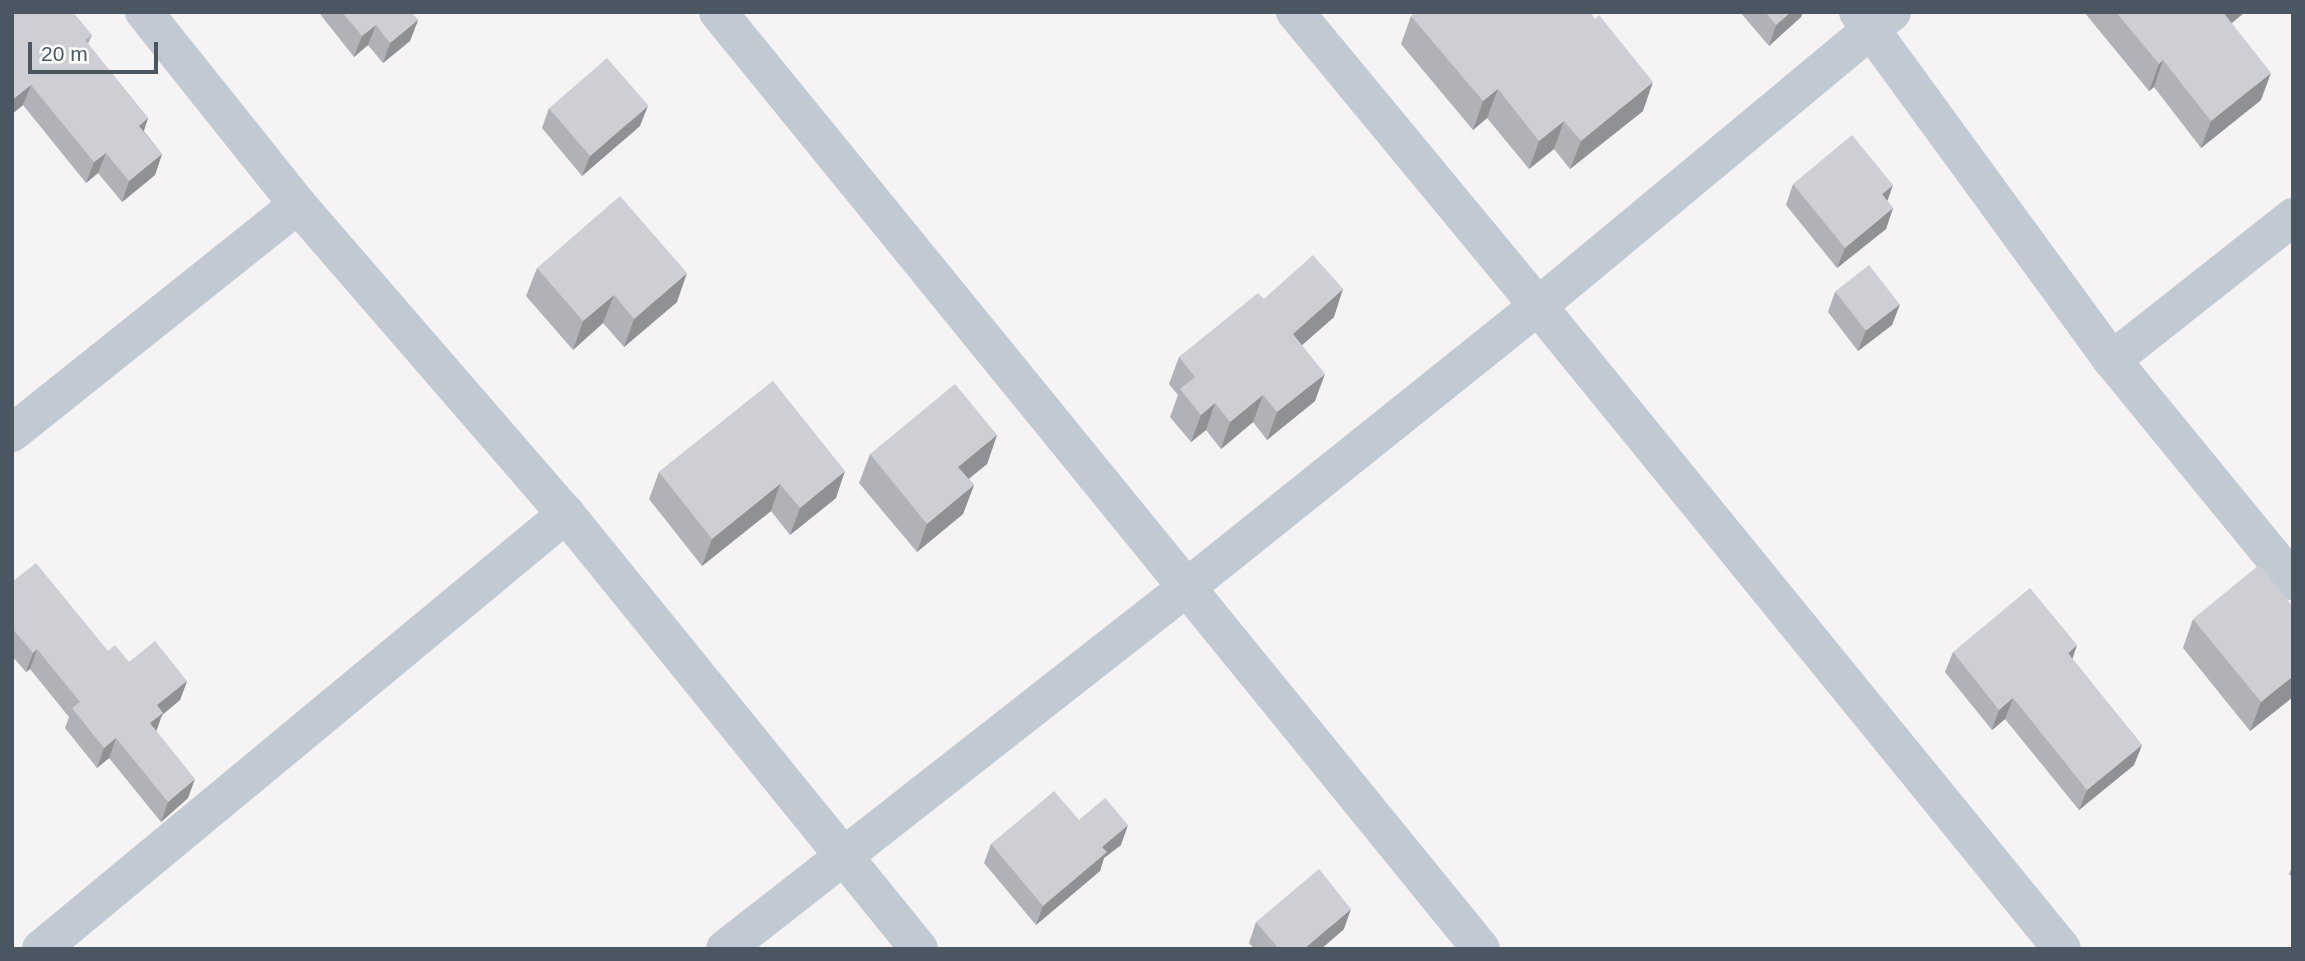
<!DOCTYPE html>
<style>
body{margin:0}
#map{position:relative;width:2305px;height:961px;overflow:hidden;background:#f5f3f3;font-family:Arial,sans-serif}
div>[style]{position:absolute}
.minor>*{height:38px;margin:-19px;padding:0 19px;transform-origin:19px;border-radius:19px;background:#c1cad2}
.wall>*{inset:0;background:#b0b2b7}
.shaded-wall>*{inset:0;background:#909195}
.building>*{inset:0;background:#cdcfd5;transform-origin:0 0}
span{translate:-50% -50%;white-space:nowrap;text-align:center;line-height:1.15;-webkit-text-stroke:5px #fff;paint-order:stroke}
.frame{position:absolute;inset:0;border:14px solid #4a5661;pointer-events:none}
.scale{position:absolute;left:28px;top:42px;width:130px;height:32px;box-sizing:border-box;border:4px solid #4a5661;border-top:0;padding-left:9px;font-size:21px;line-height:24px;white-space:nowrap;color:#4a5661;-webkit-text-stroke:5px #fff;paint-order:stroke}
</style>
<div id="map">
<div class="minor">
<div style="left:144px;top:12px;width:247px;rotate:51.4deg"></div>
<div style="left:298px;top:205px;width:409px;rotate:49.1deg"></div>
<div style="left:566px;top:514px;width:560px;rotate:50.94deg"></div>
<div style="left:718px;top:12px;width:1208px;rotate:50.84deg"></div>
<div style="left:1295px;top:12px;width:381px;rotate:50.4deg"></div>
<div style="left:1538px;top:306px;width:829px;rotate:50.82deg"></div>
<div style="left:1858px;top:12px;width:431px;rotate:53.9deg"></div>
<div style="left:2112px;top:360px;width:286px;rotate:50.7deg"></div>
<div style="left:2112px;top:360px;width:231px;rotate:-38.3deg"></div>
<div style="left:12px;top:433px;width:366px;rotate:-38.6deg"></div>
<div style="left:41px;top:949px;width:682px;rotate:-39.64deg"></div>
<div style="left:725px;top:949px;width:586px;rotate:-38.06deg"></div>
<div style="left:1186px;top:588px;width:451px;rotate:-38.7deg"></div>
<div style="left:1538px;top:306px;width:460px;rotate:-39.7deg"></div>
</div>
<div class="wall">
<div style="clip-path:polygon(12px 12px,92px 35px,88px 44px,148px 118px,144px 131px,162px 154px,155px 175px,122px 202px,98px 173px,86px 183px,23px 105px,12px 114px)"></div>
<div style="clip-path:polygon(320px 12px,411px 12px,418px 20px,410px 41px,383px 63px,368px 45px,354px 57px,320px 14px)"></div>
<div style="clip-path:polygon(1740px 12px,1803px 12px,1801px 17px,1769px 46px)"></div>
<div style="clip-path:polygon(2084px 12px,2245px 12px,2231px 23px,2261px 100px,2201px 148px,2154px 87px,2149px 91px)"></div>
<div style="clip-path:polygon(1411px 16px,1643px 111px,1570px 169px,1554px 149px,1529px 169px,1487px 118px,1473px 130px,1401px 44px)"></div>
<div style="clip-path:polygon(549px 108px,640px 126px,582px 176px,542px 128px)"></div>
<div style="clip-path:polygon(1793px 184px,1887px 201px,1893px 208px,1886px 229px,1837px 268px,1786px 205px)"></div>
<div style="clip-path:polygon(537px 268px,677px 302px,624px 347px,603px 323px,573px 350px,526px 296px)"></div>
<div style="clip-path:polygon(1835px 292px,1900px 304px,1892px 325px,1858px 351px,1828px 312px)"></div>
<div style="clip-path:polygon(1264px 299px,1334px 317px,1301px 345px,1315px 401px,1267px 440px,1253px 422px,1221px 449px,1206px 430px,1191px 442px,1170px 417px,1178px 395px,1169px 384px,1179px 357px)"></div>
<div style="clip-path:polygon(773px 381px,836px 498px,790px 535px,771px 511px,702px 566px,649px 499px,659px 472px)"></div>
<div style="clip-path:polygon(997px 435px,987px 464px,969px 479px,974px 485px,963px 514px,917px 552px,859px 483px,870px 454px)"></div>
<div style="clip-path:polygon(12px 582px,108px 651px,129px 662px,187px 681px,180px 700px,162px 715px,156px 731px,188px 798px,161px 822px,109px 758px,97px 768px,65px 728px,69px 717px,30px 669px,26px 672px,12px 656px)"></div>
<div style="clip-path:polygon(2193px 619px,2293px 697px,2250px 731px,2183px 648px)"></div>
<div style="clip-path:polygon(1953px 652px,2072px 659px,2142px 745px,2134px 765px,2079px 810px,2005px 719px,1992px 730px,1945px 672px)"></div>
<div style="clip-path:polygon(1079px 820px,1121px 845px,1104px 858px,1100px 871px,1036px 925px,984px 863px,991px 844px)"></div>
<div style="clip-path:polygon(2293px 865px,2293px 878px,2289px 874px)"></div>
<div style="clip-path:polygon(1256px 922px,1344px 929px,1321px 949px,1254px 949px,1249px 943px)"></div>
</div>
<div class="shaded-wall">
<div style="clip-path:polygon(1791px 12px,1803px 12px,1801px 17px,1769px 46px,1776px 25px)"></div>
<div style="clip-path:polygon(2222px 12px,2245px 12px,2213px 39px)"></div>
<div style="clip-path:polygon(418px 20px,410px 41px,383px 63px,390px 43px)"></div>
<div style="clip-path:polygon(376px 25px,368px 45px,354px 57px,362px 36px)"></div>
<div style="clip-path:polygon(2163px 60px,2154px 87px,2149px 91px,2159px 64px)"></div>
<div style="clip-path:polygon(2271px 73px,2261px 100px,2201px 148px,2211px 121px)"></div>
<div style="clip-path:polygon(1653px 82px,1643px 111px,1570px 169px,1581px 141px)"></div>
<div style="clip-path:polygon(31px 85px,23px 105px,12px 114px,12px 100px)"></div>
<div style="clip-path:polygon(1498px 89px,1487px 118px,1473px 130px,1483px 101px)"></div>
<div style="clip-path:polygon(648px 106px,640px 126px,582px 176px,590px 156px)"></div>
<div style="clip-path:polygon(148px 118px,141px 139px,139px 126px)"></div>
<div style="clip-path:polygon(1564px 121px,1554px 149px,1529px 169px,1539px 141px)"></div>
<div style="clip-path:polygon(106px 153px,98px 173px,86px 183px,94px 162px)"></div>
<div style="clip-path:polygon(162px 154px,155px 175px,122px 202px,129px 181px)"></div>
<div style="clip-path:polygon(1893px 185px,1886px 205px,1882px 194px)"></div>
<div style="clip-path:polygon(1893px 208px,1886px 229px,1837px 268px,1845px 248px)"></div>
<div style="clip-path:polygon(687px 273px,677px 302px,624px 347px,634px 319px)"></div>
<div style="clip-path:polygon(1343px 289px,1334px 317px,1283px 362px,1293px 334px)"></div>
<div style="clip-path:polygon(614px 295px,603px 323px,573px 350px,583px 321px)"></div>
<div style="clip-path:polygon(1900px 304px,1892px 325px,1858px 351px,1866px 330px)"></div>
<div style="clip-path:polygon(1325px 374px,1315px 401px,1267px 440px,1277px 412px)"></div>
<div style="clip-path:polygon(1263px 395px,1253px 422px,1221px 449px,1230px 422px)"></div>
<div style="clip-path:polygon(1215px 403px,1206px 430px,1191px 442px,1201px 415px)"></div>
<div style="clip-path:polygon(997px 435px,987px 464px,948px 495px,958px 467px)"></div>
<div style="clip-path:polygon(845px 471px,836px 498px,790px 535px,800px 508px)"></div>
<div style="clip-path:polygon(780px 484px,771px 511px,702px 566px,712px 539px)"></div>
<div style="clip-path:polygon(974px 485px,963px 514px,917px 552px,927px 524px)"></div>
<div style="clip-path:polygon(2077px 645px,2070px 666px,2068px 653px)"></div>
<div style="clip-path:polygon(37px 649px,30px 669px,26px 672px,33px 653px)"></div>
<div style="clip-path:polygon(2293px 676px,2293px 697px,2250px 731px,2261px 702px)"></div>
<div style="clip-path:polygon(187px 681px,180px 700px,162px 715px,156px 732px,143px 742px,157px 705px)"></div>
<div style="clip-path:polygon(2013px 698px,2005px 719px,1992px 730px,1999px 710px)"></div>
<div style="clip-path:polygon(116px 738px,109px 758px,97px 768px,104px 748px)"></div>
<div style="clip-path:polygon(2142px 745px,2134px 765px,2079px 810px,2087px 790px)"></div>
<div style="clip-path:polygon(195px 779px,188px 798px,161px 822px,168px 802px)"></div>
<div style="clip-path:polygon(1128px 825px,1121px 845px,1104px 858px,1100px 871px,1036px 925px,1043px 906px,1102px 847px)"></div>
<div style="clip-path:polygon(1351px 909px,1344px 929px,1321px 949px,1304px 949px)"></div>
</div>
<div class="building">
<div style="clip-path:polygon(12px 12px,73px 12px,92px 35px,85px 40px,148px 118px,139px 126px,162px 154px,129px 181px,106px 153px,94px 162px,31px 85px,12px 100px)"></div>
<div style="clip-path:polygon(342px 12px,411px 12px,418px 20px,390px 43px,376px 25px,362px 36px)"></div>
<div style="clip-path:polygon(1415px 12px,1590px 12px,1595px 19px,1599px 15px,1653px 82px,1581px 141px,1564px 121px,1539px 141px,1498px 89px,1483px 101px,1411px 16px)"></div>
<div style="clip-path:polygon(1765px 12px,1791px 12px,1776px 25px)"></div>
<div style="clip-path:polygon(2116px 12px,2223px 12px,2271px 73px,2211px 121px,2163px 60px,2159px 64px)"></div>
<div style="left:607px;top:58px;width:63px;height:77px;rotate:49deg"></div>
<div style="clip-path:polygon(1852px 135px,1893px 185px,1882px 194px,1893px 208px,1845px 248px,1793px 184px)"></div>
<div style="clip-path:polygon(620px 196px,687px 273px,634px 319px,614px 295px,583px 321px,537px 268px)"></div>
<div style="clip-path:polygon(1313px 255px,1343px 289px,1293px 334px,1325px 374px,1277px 412px,1263px 395px,1230px 422px,1215px 403px,1201px 415px,1180px 389px,1195px 377px,1179px 357px,1258px 293px,1264px 299px)"></div>
<div style="left:1869px;top:265px;width:50px;height:43px;rotate:52deg"></div>
<div style="clip-path:polygon(773px 381px,845px 471px,800px 508px,780px 484px,712px 539px,659px 472px)"></div>
<div style="clip-path:polygon(955px 384px,997px 435px,958px 467px,974px 485px,927px 524px,870px 454px)"></div>
<div style="clip-path:polygon(36px 563px,108px 651px,115px 645px,129px 662px,155px 641px,187px 681px,157px 705px,163px 713px,150px 723px,195px 779px,168px 802px,116px 738px,104px 748px,72px 708px,80px 702px,37px 649px,33px 653px,12px 628px,12px 582px)"></div>
<div style="clip-path:polygon(2259px 565px,2293px 607px,2293px 676px,2261px 702px,2193px 619px)"></div>
<div style="clip-path:polygon(2030px 588px,2077px 645px,2068px 653px,2142px 745px,2087px 790px,2013px 698px,1999px 710px,1953px 652px)"></div>
<div style="clip-path:polygon(1054px 791px,1079px 820px,1105px 798px,1128px 825px,1102px 847px,1107px 852px,1043px 906px,991px 844px)"></div>
<div style="clip-path:polygon(1319px 869px,1351px 909px,1304px 949px,1279px 949px,1256px 922px)"></div>
</div>
<div class="frame"></div>
<div class="scale">20 m</div>
</div>
